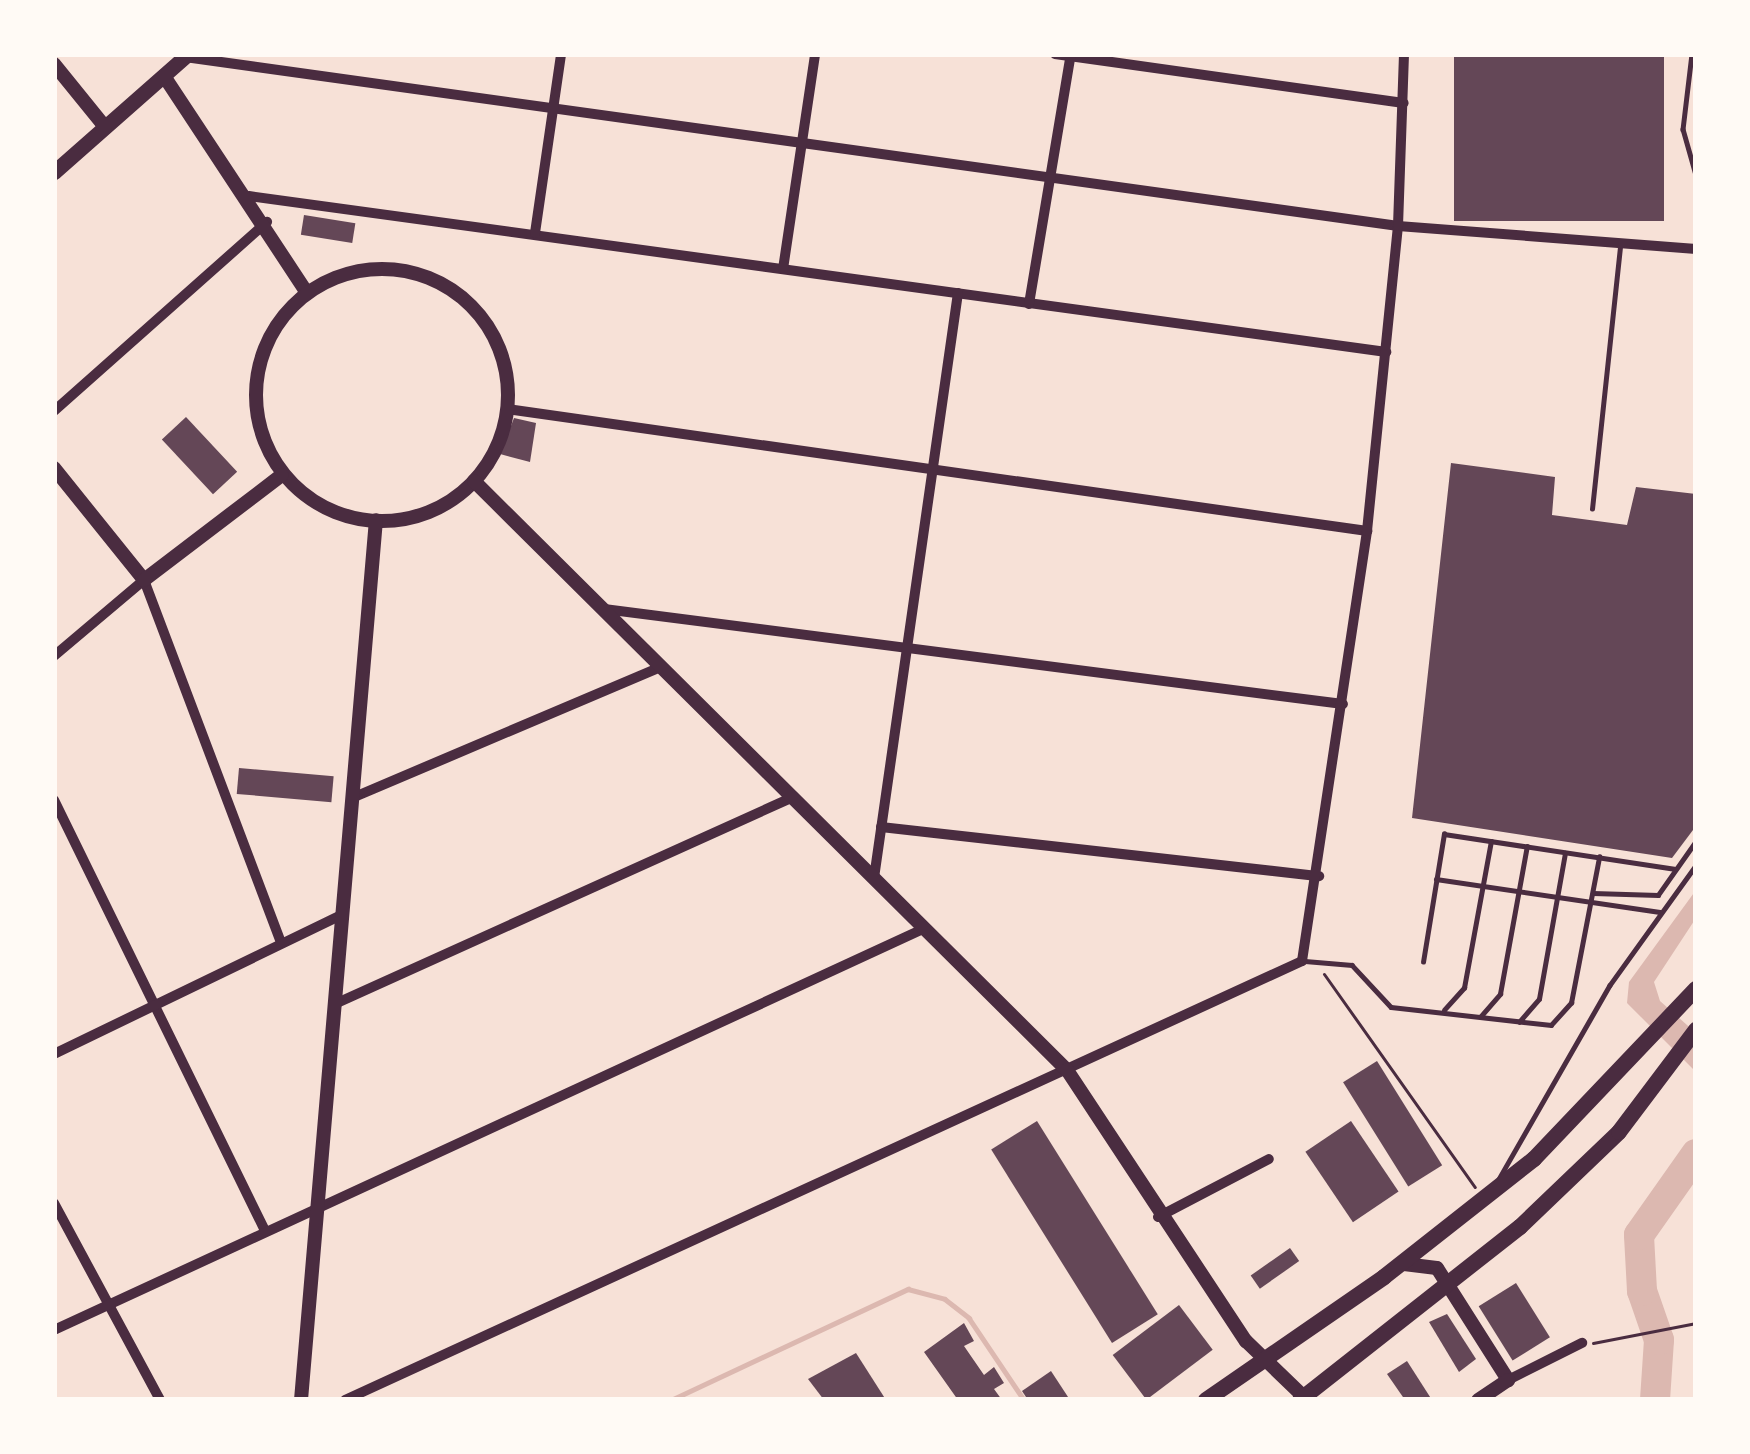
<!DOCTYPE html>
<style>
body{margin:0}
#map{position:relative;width:1750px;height:1454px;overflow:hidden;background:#f7e1d7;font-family:"Varela Round",sans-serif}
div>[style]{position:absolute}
.water>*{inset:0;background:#dcb8b0}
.stream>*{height:4.5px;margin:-2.25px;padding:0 2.25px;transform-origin:2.25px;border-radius:2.25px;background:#dcb8b0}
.river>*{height:30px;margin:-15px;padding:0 15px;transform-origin:15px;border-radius:15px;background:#dcb8b0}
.building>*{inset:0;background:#644757;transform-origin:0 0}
.path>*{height:3px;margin:-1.5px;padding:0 1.5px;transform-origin:1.5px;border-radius:1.5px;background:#4a2c40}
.service>*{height:4.5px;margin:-2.25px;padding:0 2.25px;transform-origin:2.25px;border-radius:2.25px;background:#4a2c40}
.minor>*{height:10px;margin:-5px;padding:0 5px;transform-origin:5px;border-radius:5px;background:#4a2c40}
.tertiary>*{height:14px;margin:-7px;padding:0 7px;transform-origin:7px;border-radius:7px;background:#4a2c40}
.tertiary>.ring{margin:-7px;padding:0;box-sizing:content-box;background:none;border:14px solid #4a2c40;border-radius:50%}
.secondary>*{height:15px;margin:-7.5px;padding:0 7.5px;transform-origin:7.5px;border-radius:7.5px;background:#4a2c40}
.primary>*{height:16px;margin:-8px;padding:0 8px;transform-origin:8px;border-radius:8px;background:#4a2c40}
span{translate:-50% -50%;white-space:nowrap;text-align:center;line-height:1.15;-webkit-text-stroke:9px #fffaf5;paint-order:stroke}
.frame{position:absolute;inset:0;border:57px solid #fffaf5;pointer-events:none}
</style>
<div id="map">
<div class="water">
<div style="clip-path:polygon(1696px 890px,1696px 918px,1654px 982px,1660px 1001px,1696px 1033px,1696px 1072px,1627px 1003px,1629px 982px)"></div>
</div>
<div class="stream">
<div style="left:671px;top:1400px;width:262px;rotate:-25.1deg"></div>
<div style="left:908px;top:1289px;width:38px;rotate:15deg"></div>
<div style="left:945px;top:1299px;width:31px;rotate:38deg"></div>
<div style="left:969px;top:1318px;width:99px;rotate:56.1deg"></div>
</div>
<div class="river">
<div style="left:1655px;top:1400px;width:60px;rotate:-86.2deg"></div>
<div style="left:1659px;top:1340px;width:52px;rotate:-109.1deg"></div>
<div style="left:1642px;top:1291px;width:56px;rotate:-93.1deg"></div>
<div style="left:1639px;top:1235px;width:99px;rotate:-54.9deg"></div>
</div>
<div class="building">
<div style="left:1454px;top:54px;width:210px;height:167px"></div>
<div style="left:304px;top:215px;width:52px;height:20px;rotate:9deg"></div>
<div style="left:186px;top:417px;width:75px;height:33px;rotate:47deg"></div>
<div style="clip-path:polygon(514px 418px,536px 423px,530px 462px,500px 454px)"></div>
<div style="clip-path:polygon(1451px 463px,1555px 477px,1552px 515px,1627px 525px,1636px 487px,1696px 494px,1696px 826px,1672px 858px,1412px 818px)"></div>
<div style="left:239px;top:768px;width:95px;height:26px;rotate:5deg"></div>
<div style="left:1377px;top:1061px;width:123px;height:40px;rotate:58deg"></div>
<div style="left:1037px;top:1121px;width:228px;height:54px;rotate:58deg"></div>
<div style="left:1351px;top:1121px;width:85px;height:55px;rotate:56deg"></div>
<div style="left:1290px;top:1248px;width:16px;height:48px;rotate:55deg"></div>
<div style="left:1516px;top:1283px;width:64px;height:44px;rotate:58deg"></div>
<div style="left:1179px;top:1305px;width:56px;height:83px;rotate:53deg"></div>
<div style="clip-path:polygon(1447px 1314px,1476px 1359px,1459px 1372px,1429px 1322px)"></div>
<div style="clip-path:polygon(964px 1323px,974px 1341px,964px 1346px,984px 1375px,994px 1367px,1004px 1383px,994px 1389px,1002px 1400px,958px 1400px,924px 1352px)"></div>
<div style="clip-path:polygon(856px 1353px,886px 1400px,824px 1400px,808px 1379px)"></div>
<div style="clip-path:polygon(1407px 1361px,1432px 1400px,1405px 1400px,1387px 1374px)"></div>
<div style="clip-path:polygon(1051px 1371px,1070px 1400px,1028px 1400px,1022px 1391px)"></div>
</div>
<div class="path">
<div style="left:1324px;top:974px;width:261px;rotate:54.7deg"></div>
<div style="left:1593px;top:1343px;width:105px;rotate:-11deg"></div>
</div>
<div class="service">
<div style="left:1692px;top:54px;width:76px;rotate:96.8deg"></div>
<div style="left:1683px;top:129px;width:48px;rotate:74.2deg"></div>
<div style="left:1592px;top:509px;width:262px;rotate:-83.9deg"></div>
<div style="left:1436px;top:879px;width:226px;rotate:8.4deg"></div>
<div style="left:1593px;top:893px;width:65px;rotate:1.8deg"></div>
<div style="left:1658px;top:895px;width:66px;rotate:-54.9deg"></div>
<div style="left:1305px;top:961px;width:47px;rotate:4.9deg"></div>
<div style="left:1352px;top:965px;width:57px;rotate:47.1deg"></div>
<div style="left:1391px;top:1007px;width:161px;rotate:6.4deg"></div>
<div style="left:1551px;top:1025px;width:30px;rotate:-48deg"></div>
<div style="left:1571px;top:1003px;width:149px;rotate:-79.1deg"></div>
<div style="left:1423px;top:962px;width:130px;rotate:-80.7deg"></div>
<div style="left:1444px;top:834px;width:234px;rotate:8.6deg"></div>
<div style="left:1444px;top:1010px;width:30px;rotate:-48deg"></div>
<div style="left:1464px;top:988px;width:149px;rotate:-79.6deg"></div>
<div style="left:1481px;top:1016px;width:29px;rotate:-49deg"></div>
<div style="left:1500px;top:994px;width:150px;rotate:-79.7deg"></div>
<div style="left:1519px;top:1022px;width:30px;rotate:-49deg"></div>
<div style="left:1539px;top:999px;width:148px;rotate:-79.9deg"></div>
<div style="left:1498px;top:1180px;width:224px;rotate:-60.2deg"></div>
<div style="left:1609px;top:986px;width:149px;rotate:-54.3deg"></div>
</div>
<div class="minor">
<div style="left:1055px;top:54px;width:352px;rotate:8deg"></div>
<div style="left:185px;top:57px;width:1225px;rotate:7.93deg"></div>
<div style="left:1398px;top:226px;width:299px;rotate:4.4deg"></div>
<div style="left:249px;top:196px;width:1148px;rotate:7.81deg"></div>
<div style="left:535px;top:233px;width:181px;rotate:-81.7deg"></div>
<div style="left:783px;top:269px;width:217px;rotate:-81.5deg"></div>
<div style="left:1029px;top:304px;width:254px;rotate:-80.5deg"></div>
<div style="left:507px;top:409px;width:869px;rotate:8.07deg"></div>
<div style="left:54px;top:411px;width:285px;rotate:-41.6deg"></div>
<div style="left:604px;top:609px;width:745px;rotate:7.33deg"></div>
<div style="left:54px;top:656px;width:118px;rotate:-40.2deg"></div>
<div style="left:144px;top:580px;width:387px;rotate:69.3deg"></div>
<div style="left:352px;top:798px;width:335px;rotate:-23deg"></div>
<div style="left:54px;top:800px;width:478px;rotate:63.9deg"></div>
<div style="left:881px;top:827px;width:441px;rotate:6.4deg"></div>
<div style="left:874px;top:878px;width:591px;rotate:-81.83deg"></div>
<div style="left:337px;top:1003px;width:499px;rotate:-24.3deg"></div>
<div style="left:54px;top:1054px;width:318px;rotate:-25.8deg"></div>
<div style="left:54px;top:1203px;width:224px;rotate:61.7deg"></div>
<div style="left:1158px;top:1217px;width:125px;rotate:-27.6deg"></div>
<div style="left:54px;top:1330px;width:957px;rotate:-24.77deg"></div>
<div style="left:1508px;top:1380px;width:83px;rotate:-26.6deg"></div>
<div style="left:345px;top:1400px;width:1053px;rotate:-24.64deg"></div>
<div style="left:1302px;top:961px;width:435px;rotate:-81.4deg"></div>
<div style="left:1367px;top:531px;width:307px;rotate:-84.2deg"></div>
<div style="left:1398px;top:226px;width:172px;rotate:-88deg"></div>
</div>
<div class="tertiary">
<div style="left:54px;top:64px;width:81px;rotate:51deg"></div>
<div style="left:164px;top:76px;width:260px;rotate:56.6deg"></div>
<div class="ring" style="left:256px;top:269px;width:238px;height:238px"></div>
<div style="left:54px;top:468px;width:144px;rotate:51.2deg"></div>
<div style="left:144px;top:580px;width:173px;rotate:-37.3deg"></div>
<div style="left:474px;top:481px;width:836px;rotate:44.81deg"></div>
<div style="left:1067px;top:1070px;width:325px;rotate:56.6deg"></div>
<div style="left:1246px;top:1341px;width:85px;rotate:44deg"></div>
<div style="left:1404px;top:1264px;width:33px;rotate:7deg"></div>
<div style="left:1437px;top:1268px;width:133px;rotate:57.6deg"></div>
<div style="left:1508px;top:1380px;width:36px;rotate:146deg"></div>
<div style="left:301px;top:1400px;width:883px;rotate:-85.13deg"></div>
</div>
<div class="secondary">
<div style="left:54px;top:172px;width:179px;rotate:-41.4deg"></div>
</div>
<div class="primary">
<div style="left:1206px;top:1400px;width:216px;rotate:-34.6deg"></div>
<div style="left:1384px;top:1277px;width:191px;rotate:-38.2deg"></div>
<div style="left:1534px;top:1159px;width:235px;rotate:-46.4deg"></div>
<div style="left:1300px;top:1400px;width:280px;rotate:-38.2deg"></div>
<div style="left:1520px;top:1227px;width:137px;rotate:-43.8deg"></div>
<div style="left:1619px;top:1132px;width:128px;rotate:-53deg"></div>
</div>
<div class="frame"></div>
</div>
